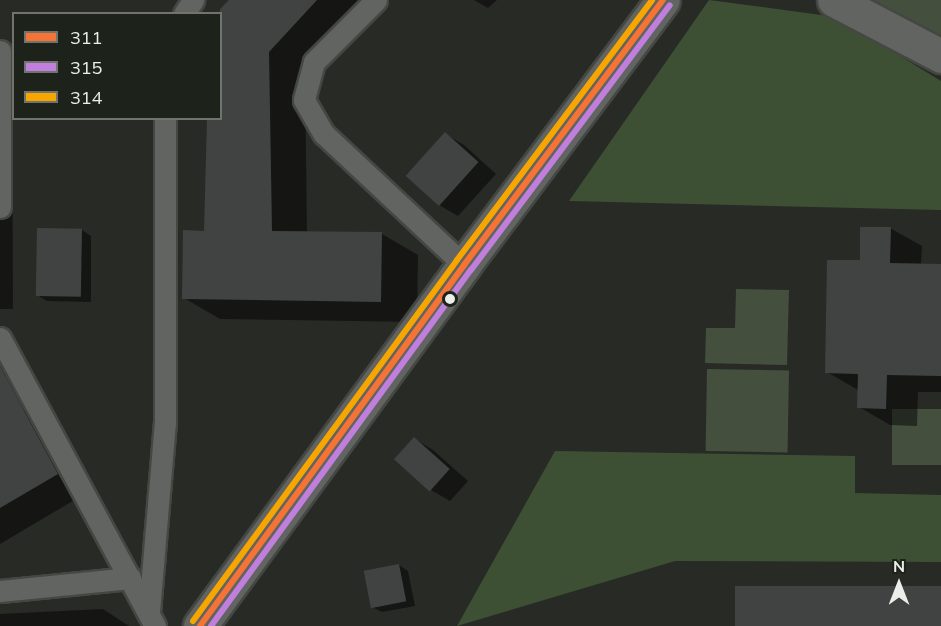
<!DOCTYPE html>
<style>
body{margin:0}
#map{position:relative;width:941px;height:626px;overflow:hidden;background:#282a26;font-family:Mulish,sans-serif}
div>[style]{position:absolute}
.green>*{inset:0;background:#444f3e;transform-origin:0 0}
.forest>*{inset:0;background:#3e5034}
.shadow>*{inset:0;background:#0007}
.building>*{inset:0;background:#414343;transform-origin:0 0}
.roads{filter:drop-shadow(2px 0 #454743) drop-shadow(-2px 0 #454743) drop-shadow(0 2px #454743) drop-shadow(0 -2px #454743)}
.service>*{height:21px;margin:-10.5px;padding:0 10.5px;transform-origin:10.5px;border-radius:10.5px;background:#626461}
.minor>*{height:33px;margin:-16.5px;padding:0 16.5px;transform-origin:16.5px;border-radius:16.5px;background:#626461}
.tertiary>*{height:33px;margin:-16.5px;padding:0 16.5px;transform-origin:16.5px;border-radius:16.5px;background:#626461}
.bus-1>*{height:6px;margin:-3px;padding:0 3px;transform-origin:3px;border-radius:3px;background:#f57335}
.bus-2>*{height:6px;margin:-3px;padding:0 3px;transform-origin:3px;border-radius:3px;background:#c07fdc}
.bus-3>*{height:6px;margin:-3px;padding:0 3px;transform-origin:3px;border-radius:3px;background:#f7a600}
.dots>*{width:16px;height:16px;translate:-50% -50%;box-sizing:border-box;border:3px solid #1d221b;border-radius:50%}
span{translate:-50% -50%;white-space:nowrap;text-align:center;line-height:1.15;-webkit-text-stroke:5px #1d221b;paint-order:stroke}
.legend{position:absolute;left:12px;top:12px;width:210px;height:108px;box-sizing:border-box;background:#1d221b;border:2px solid #6f746e;margin:0;padding:8px 10px;list-style:none;font-size:18px;color:#ebefea}
.legend li{display:flex;align-items:center;gap:12px;height:30px}
.legend b{width:30px;border:2px solid #6f746e}
.north{position:absolute;left:869px;top:554px;width:60px;height:60px;-webkit-text-stroke:4px #1d221b;paint-order:stroke;rotate:0deg;font-size:16px;font-weight:700;line-height:24px;text-align:center;color:#ebefea}
.north::after{content:'';display:block;margin:auto;width:21px;height:27px;background:#ebefea;clip-path:polygon(50% 0,100% 100%,50% 72%,0 100%)}
</style>
<div id="map">
<div class="green">
<div style="clip-path:polygon(869px 0,941px 0,941px 35px)"></div>
<div style="clip-path:polygon(736px 289px,789px 290px,787px 365px,705px 363px,706px 328px,735px 328px)"></div>
<div style="left:707px;top:369px;width:82px;height:82px;rotate:1deg"></div>
<div style="left:892px;top:409px;width:49px;height:56px"></div>
</div>
<div class="forest">
<div style="clip-path:polygon(709px 0,836px 17px,941px 81px,941px 210px,569px 201px)"></div>
<div style="clip-path:polygon(555px 451px,855px 456px,855px 493px,941px 495px,941px 562px,675px 561px,457px 626px)"></div>
</div>
<div class="shadow">
<div style="clip-path:polygon(231px 0,372px 0,305px 73px,307px 233px,382px 234px,418px 255px,417px 322px,220px 319px,184px 298px,205px 232px,220px 118px,220px 14px,218px 14px)"></div>
<div style="clip-path:polygon(474px 0,497px 0,488px 8px)"></div>
<div style="clip-path:polygon(0 52px,12px 72px,13px 309px,0 309px)"></div>
<div style="clip-path:polygon(445px 134px,464px 145px,496px 174px,458px 216px,439px 205px,406px 175px)"></div>
<div style="clip-path:polygon(890px 228px,922px 246px,921px 265px,941px 266px,941px 392px,918px 392px,917px 426px,890px 425px,859px 407px,858px 390px,827px 372px,861px 262px)"></div>
<div style="clip-path:polygon(82px 230px,91px 236px,91px 302px,47px 301px,37px 295px)"></div>
<div style="clip-path:polygon(0 404px,21px 408px,53px 426px,88px 492px,0 544px)"></div>
<div style="clip-path:polygon(415px 439px,433px 450px,468px 481px,450px 501px,431px 490px,396px 459px)"></div>
<div style="clip-path:polygon(399px 565px,408px 571px,415px 606px,382px 612px,372px 607px)"></div>
<div style="clip-path:polygon(103px 609px,129px 626px,0 626px,0 614px)"></div>
</div>
<div class="building">
<div style="clip-path:polygon(229px 0,317px 0,269px 52px,272px 231px,382px 232px,381px 302px,182px 299px,183px 230px,204px 231px,207px 118px,220px 118px,220px 9px)"></div>
<div style="left:445px;top:132px;width:45px;height:59px;rotate:42deg"></div>
<div style="clip-path:polygon(860px 227px,891px 227px,890px 263px,941px 264px,941px 376px,887px 375px,886px 409px,857px 408px,858px 374px,825px 373px,827px 260px,860px 260px)"></div>
<div style="left:37px;top:228px;width:45px;height:68px;rotate:1deg"></div>
<div style="clip-path:polygon(0 366px,58px 474px,0 508px)"></div>
<div style="left:414px;top:437px;width:48px;height:30px;rotate:42deg"></div>
<div style="left:399px;top:564px;width:38px;height:36px;rotate:79deg"></div>
<div style="left:941px;top:586px;width:40px;height:206px;rotate:90deg"></div>
</div>
<div class="roads">
<div class="service">
<div style="left:376px;top:0;width:88px;rotate:135deg"></div>
<div style="left:314px;top:62px;width:39px;rotate:105deg"></div>
<div style="left:304px;top:100px;width:39px;rotate:60deg"></div>
<div style="left:324px;top:134px;width:192px;rotate:43.1deg"></div>
<div style="left:184px;top:14px;width:17px;rotate:-57deg"></div>
<div style="left:0;top:51px;width:156px;rotate:90deg"></div>
<div style="left:0;top:338px;width:327px;rotate:61.7deg"></div>
<div style="left:0;top:591px;width:131px;rotate:-5.7deg"></div>
<div style="left:149px;top:612px;width:190px;rotate:-85.2deg"></div>
<div style="left:165px;top:423px;width:305px;rotate:-90deg"></div>
</div>
<div class="minor">
<div style="left:834px;top:0;width:121px;rotate:27.6deg"></div>
</div>
<div class="tertiary">
<div style="left:200px;top:626px;width:447px;rotate:-53.8deg"></div>
<div style="left:464px;top:265px;width:331px;rotate:-53.1deg"></div>
</div>
</div>
<div class="bus-1">
<div style="left:200px;top:626px;width:447px;rotate:-53.8deg"></div>
<div style="left:464px;top:265px;width:331px;rotate:-53.1deg"></div>
</div>
<div class="bus-2">
<div style="left:211px;top:626px;width:441px;rotate:-53.9deg"></div>
<div style="left:471px;top:270px;width:331px;rotate:-53.1deg"></div>
</div>
<div class="bus-3">
<div style="left:193px;top:621px;width:447px;rotate:-53.8deg"></div>
<div style="left:457px;top:260px;width:325px;rotate:-53.1deg"></div>
</div>
<div class="dots">
<div style="left:450px;top:299px;background:#ebefea"></div>
</div>
<ul class="legend">
<li><b style="height:8px;background:#f57335"></b>311</li>
<li><b style="height:8px;background:#c07fdc"></b>315</li>
<li><b style="height:8px;background:#f7a600"></b>314</li>
</ul>
<div class="north">N</div>
</div>
